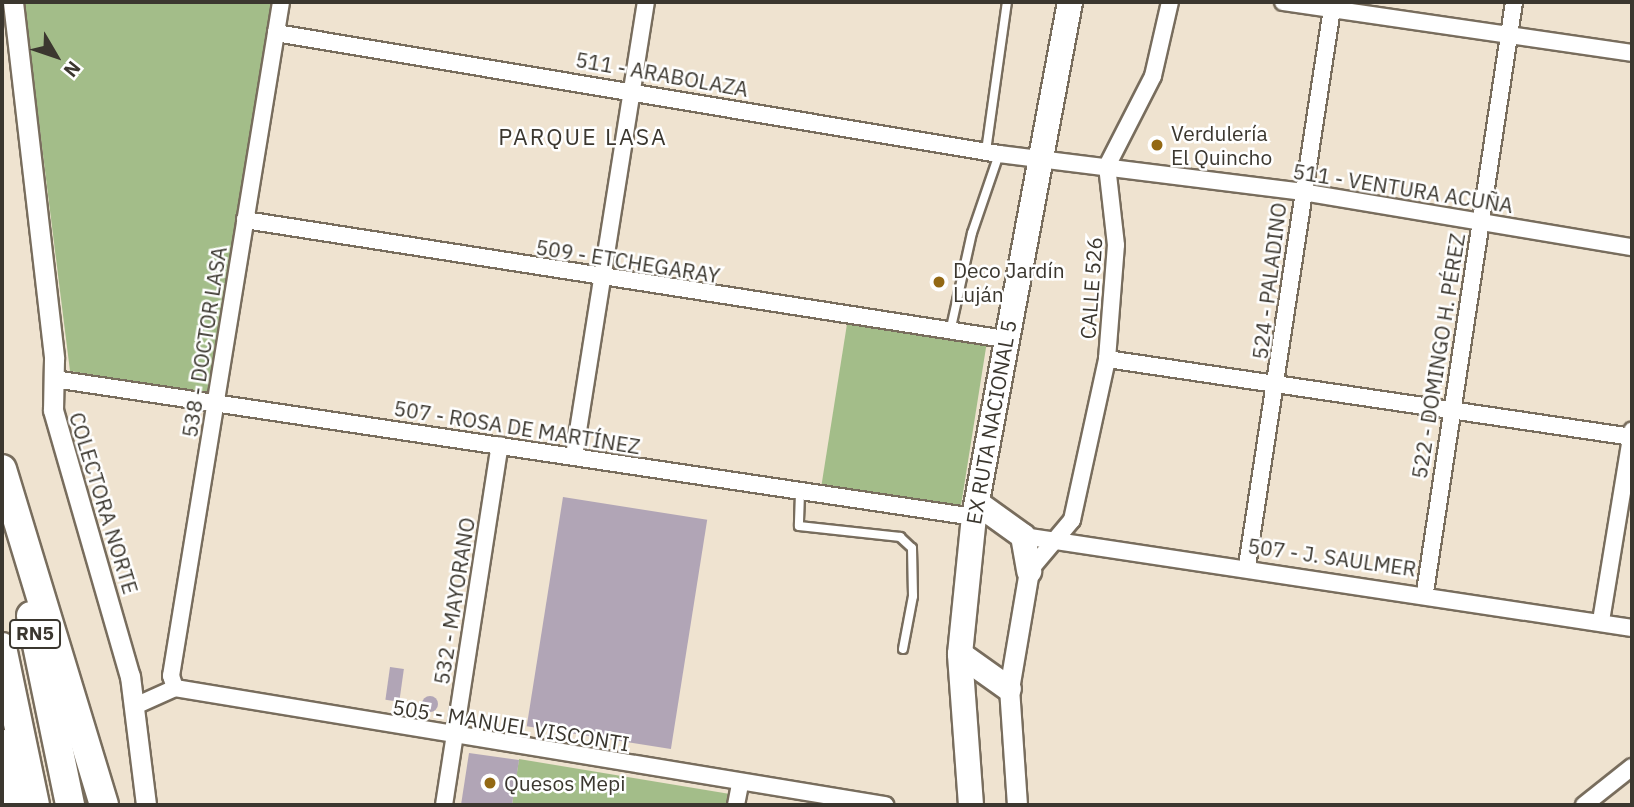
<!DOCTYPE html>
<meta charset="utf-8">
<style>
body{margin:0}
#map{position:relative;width:1634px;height:807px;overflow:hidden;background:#efe3d0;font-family:"IBM Plex Sans",sans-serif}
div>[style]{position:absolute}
.green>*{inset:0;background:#a3bd89;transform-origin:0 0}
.building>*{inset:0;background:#b1a5b6;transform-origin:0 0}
.round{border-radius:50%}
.roads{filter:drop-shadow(2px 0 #786d5d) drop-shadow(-2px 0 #786d5d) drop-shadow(0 2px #786d5d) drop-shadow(0 -2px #786d5d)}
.service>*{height:8px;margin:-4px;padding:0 4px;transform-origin:4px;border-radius:4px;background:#fff}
.minor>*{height:16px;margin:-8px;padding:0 8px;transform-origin:8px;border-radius:8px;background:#fff}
.tertiary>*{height:19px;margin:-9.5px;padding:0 9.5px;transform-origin:9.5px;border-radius:9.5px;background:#fff}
.primary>*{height:24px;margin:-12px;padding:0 12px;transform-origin:12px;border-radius:12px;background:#fff}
.motorway>*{height:28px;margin:-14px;padding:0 14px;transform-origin:14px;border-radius:14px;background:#fff}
.dots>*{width:19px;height:19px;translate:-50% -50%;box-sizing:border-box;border:4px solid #fff;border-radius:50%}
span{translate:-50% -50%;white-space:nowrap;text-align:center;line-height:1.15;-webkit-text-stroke:5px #fff;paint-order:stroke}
.shield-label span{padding:2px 5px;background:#fff;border:2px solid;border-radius:5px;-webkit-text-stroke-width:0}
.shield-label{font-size:19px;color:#3b372f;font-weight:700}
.street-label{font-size:21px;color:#3b372f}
.poi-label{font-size:21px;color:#3b372f}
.left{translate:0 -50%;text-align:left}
.neighbourhood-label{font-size:23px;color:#3b372f;letter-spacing:2px}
.frame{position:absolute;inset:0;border:4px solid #3b372f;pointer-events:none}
.north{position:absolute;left:21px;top:21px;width:70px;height:70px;-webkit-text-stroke:5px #fff;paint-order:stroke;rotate:129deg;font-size:19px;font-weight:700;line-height:28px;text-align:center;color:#3b372f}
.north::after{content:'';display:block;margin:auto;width:24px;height:32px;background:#3b372f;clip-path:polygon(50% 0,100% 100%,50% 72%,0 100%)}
</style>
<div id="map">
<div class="green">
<div style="clip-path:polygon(24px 2px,273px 2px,213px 395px,70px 371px)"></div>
<div style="left:847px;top:324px;width:141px;height:162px;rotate:9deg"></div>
<div style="clip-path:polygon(519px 759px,730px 794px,729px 805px,512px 805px)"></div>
</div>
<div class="building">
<div style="left:563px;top:497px;width:146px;height:232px;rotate:9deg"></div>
<div style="left:390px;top:667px;width:14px;height:33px;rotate:8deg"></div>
<div class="round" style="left:422px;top:696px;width:16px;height:16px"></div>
<div style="clip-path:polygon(469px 753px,519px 760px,512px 805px,461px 805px)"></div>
</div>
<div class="roads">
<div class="service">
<div style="left:986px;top:151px;width:150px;rotate:-82deg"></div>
<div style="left:950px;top:332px;width:101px;rotate:-77.5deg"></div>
<div style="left:972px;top:233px;width:83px;rotate:-71.1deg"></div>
<div style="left:800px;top:493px;width:33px;rotate:92deg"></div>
<div style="left:799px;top:526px;width:102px;rotate:6.2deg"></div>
<div style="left:900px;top:537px;width:16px;rotate:43deg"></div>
<div style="left:912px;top:548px;width:48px;rotate:88.8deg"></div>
<div style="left:913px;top:596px;width:54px;rotate:100.7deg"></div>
</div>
<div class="minor">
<div style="left:1283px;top:2px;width:353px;rotate:8.3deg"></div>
<div style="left:276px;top:33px;width:733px;rotate:9.5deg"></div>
<div style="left:999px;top:154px;width:305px;rotate:7.1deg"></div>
<div style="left:1302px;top:192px;width:335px;rotate:9.5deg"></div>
<div style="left:245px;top:220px;width:769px;rotate:8.9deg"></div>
<div style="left:1107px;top:359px;width:531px;rotate:8.45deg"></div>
<div style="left:54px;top:379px;width:930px;rotate:8.53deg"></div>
<div style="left:574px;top:456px;width:460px;rotate:-81deg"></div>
<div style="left:1023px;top:536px;width:616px;rotate:8.59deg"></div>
<div style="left:1247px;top:566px;width:571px;rotate:-81.33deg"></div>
<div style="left:1029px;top:571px;width:67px;rotate:-49.9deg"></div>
<div style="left:1072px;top:520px;width:165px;rotate:-77.7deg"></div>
<div style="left:1107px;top:359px;width:114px;rotate:-85.5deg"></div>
<div style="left:1116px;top:245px;width:80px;rotate:-96.5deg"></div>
<div style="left:1107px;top:166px;width:101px;rotate:-62.9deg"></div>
<div style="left:1153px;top:76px;width:76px;rotate:-77.1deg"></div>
<div style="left:1425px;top:592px;width:597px;rotate:-81.42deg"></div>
<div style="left:1601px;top:621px;width:193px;rotate:-80.7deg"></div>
<div style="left:175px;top:688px;width:13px;rotate:-108deg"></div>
<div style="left:171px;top:676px;width:683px;rotate:-80.73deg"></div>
<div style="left:135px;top:706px;width:44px;rotate:-24.2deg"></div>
<div style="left:175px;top:688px;width:720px;rotate:9.36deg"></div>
<div style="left:444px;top:805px;width:364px;rotate:-81.2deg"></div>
<div style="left:736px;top:805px;width:21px;rotate:-79deg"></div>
<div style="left:1584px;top:805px;width:61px;rotate:-38.4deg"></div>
</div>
<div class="tertiary">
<div style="left:13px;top:2px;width:359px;rotate:83.4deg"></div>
<div style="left:54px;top:359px;width:51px;rotate:91.1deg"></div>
<div style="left:53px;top:410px;width:277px;rotate:73.9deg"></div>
<div style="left:130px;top:676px;width:130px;rotate:82.9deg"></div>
<div style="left:1017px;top:805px;width:116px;rotate:-93.9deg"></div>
<div style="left:1009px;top:689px;width:120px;rotate:-80.4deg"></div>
</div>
<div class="primary">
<div style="left:977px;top:503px;width:57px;rotate:35.7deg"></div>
<div style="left:1023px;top:536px;width:36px;rotate:80deg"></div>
<div style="left:960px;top:654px;width:60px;rotate:35.5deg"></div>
<div style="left:971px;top:805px;width:151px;rotate:-94.2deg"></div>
<div style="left:960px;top:654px;width:138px;rotate:-84.2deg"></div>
<div style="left:974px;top:517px;width:524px;rotate:-79.44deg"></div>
</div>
<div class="motorway">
<div style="left:2px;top:469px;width:351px;rotate:73.1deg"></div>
<div style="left:31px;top:616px;width:193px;rotate:78.3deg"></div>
<div style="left:2px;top:647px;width:161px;rotate:78.2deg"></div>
<div style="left:4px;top:744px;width:62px;rotate:81.6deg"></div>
</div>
</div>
<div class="dots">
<div style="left:1157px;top:145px;background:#936813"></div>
<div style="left:939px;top:282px;background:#936813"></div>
<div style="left:490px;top:783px;background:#936813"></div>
</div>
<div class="shield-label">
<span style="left:35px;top:634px">RN5</span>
</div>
<div class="street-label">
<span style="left:662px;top:74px;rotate:10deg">511 - ARABOLAZA</span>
<span style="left:1403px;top:188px;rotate:9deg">511 - VENTURA ACUÑA</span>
<span style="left:628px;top:261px;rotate:9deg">509 - ETCHEGARAY</span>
<span style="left:1269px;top:281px;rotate:-83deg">524 - PALADINO</span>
<span style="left:1091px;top:288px;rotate:-86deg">CALLE 526</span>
<span style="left:204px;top:342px;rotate:-81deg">538 - DOCTOR LASA</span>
<span style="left:1438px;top:356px;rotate:-81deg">522 - DOMINGO H. PÉREZ</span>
<span style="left:991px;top:422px;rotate:-80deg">EX RUTA NACIONAL 5</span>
<span style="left:517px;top:427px;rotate:9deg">507 - ROSA DE MARTÍNEZ</span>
<span style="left:104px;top:503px;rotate:73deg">COLECTORA NORTE</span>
<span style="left:1332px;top:557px;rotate:8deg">507 - J. SAULMER</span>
<span style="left:454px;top:601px;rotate:-81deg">532 - MAYORANO</span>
<span style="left:511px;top:725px;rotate:9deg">505 - MANUEL VISCONTI</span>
</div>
<div class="poi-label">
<span class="left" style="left:1171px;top:145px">Verdulería<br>El Quincho</span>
<span class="left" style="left:953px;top:282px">Deco Jardín<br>Luján</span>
<span class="left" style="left:504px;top:783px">Quesos Mepi</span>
</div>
<div class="neighbourhood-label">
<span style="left:583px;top:136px">PARQUE LASA</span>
</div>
<div class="frame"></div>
<div class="north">N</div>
</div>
